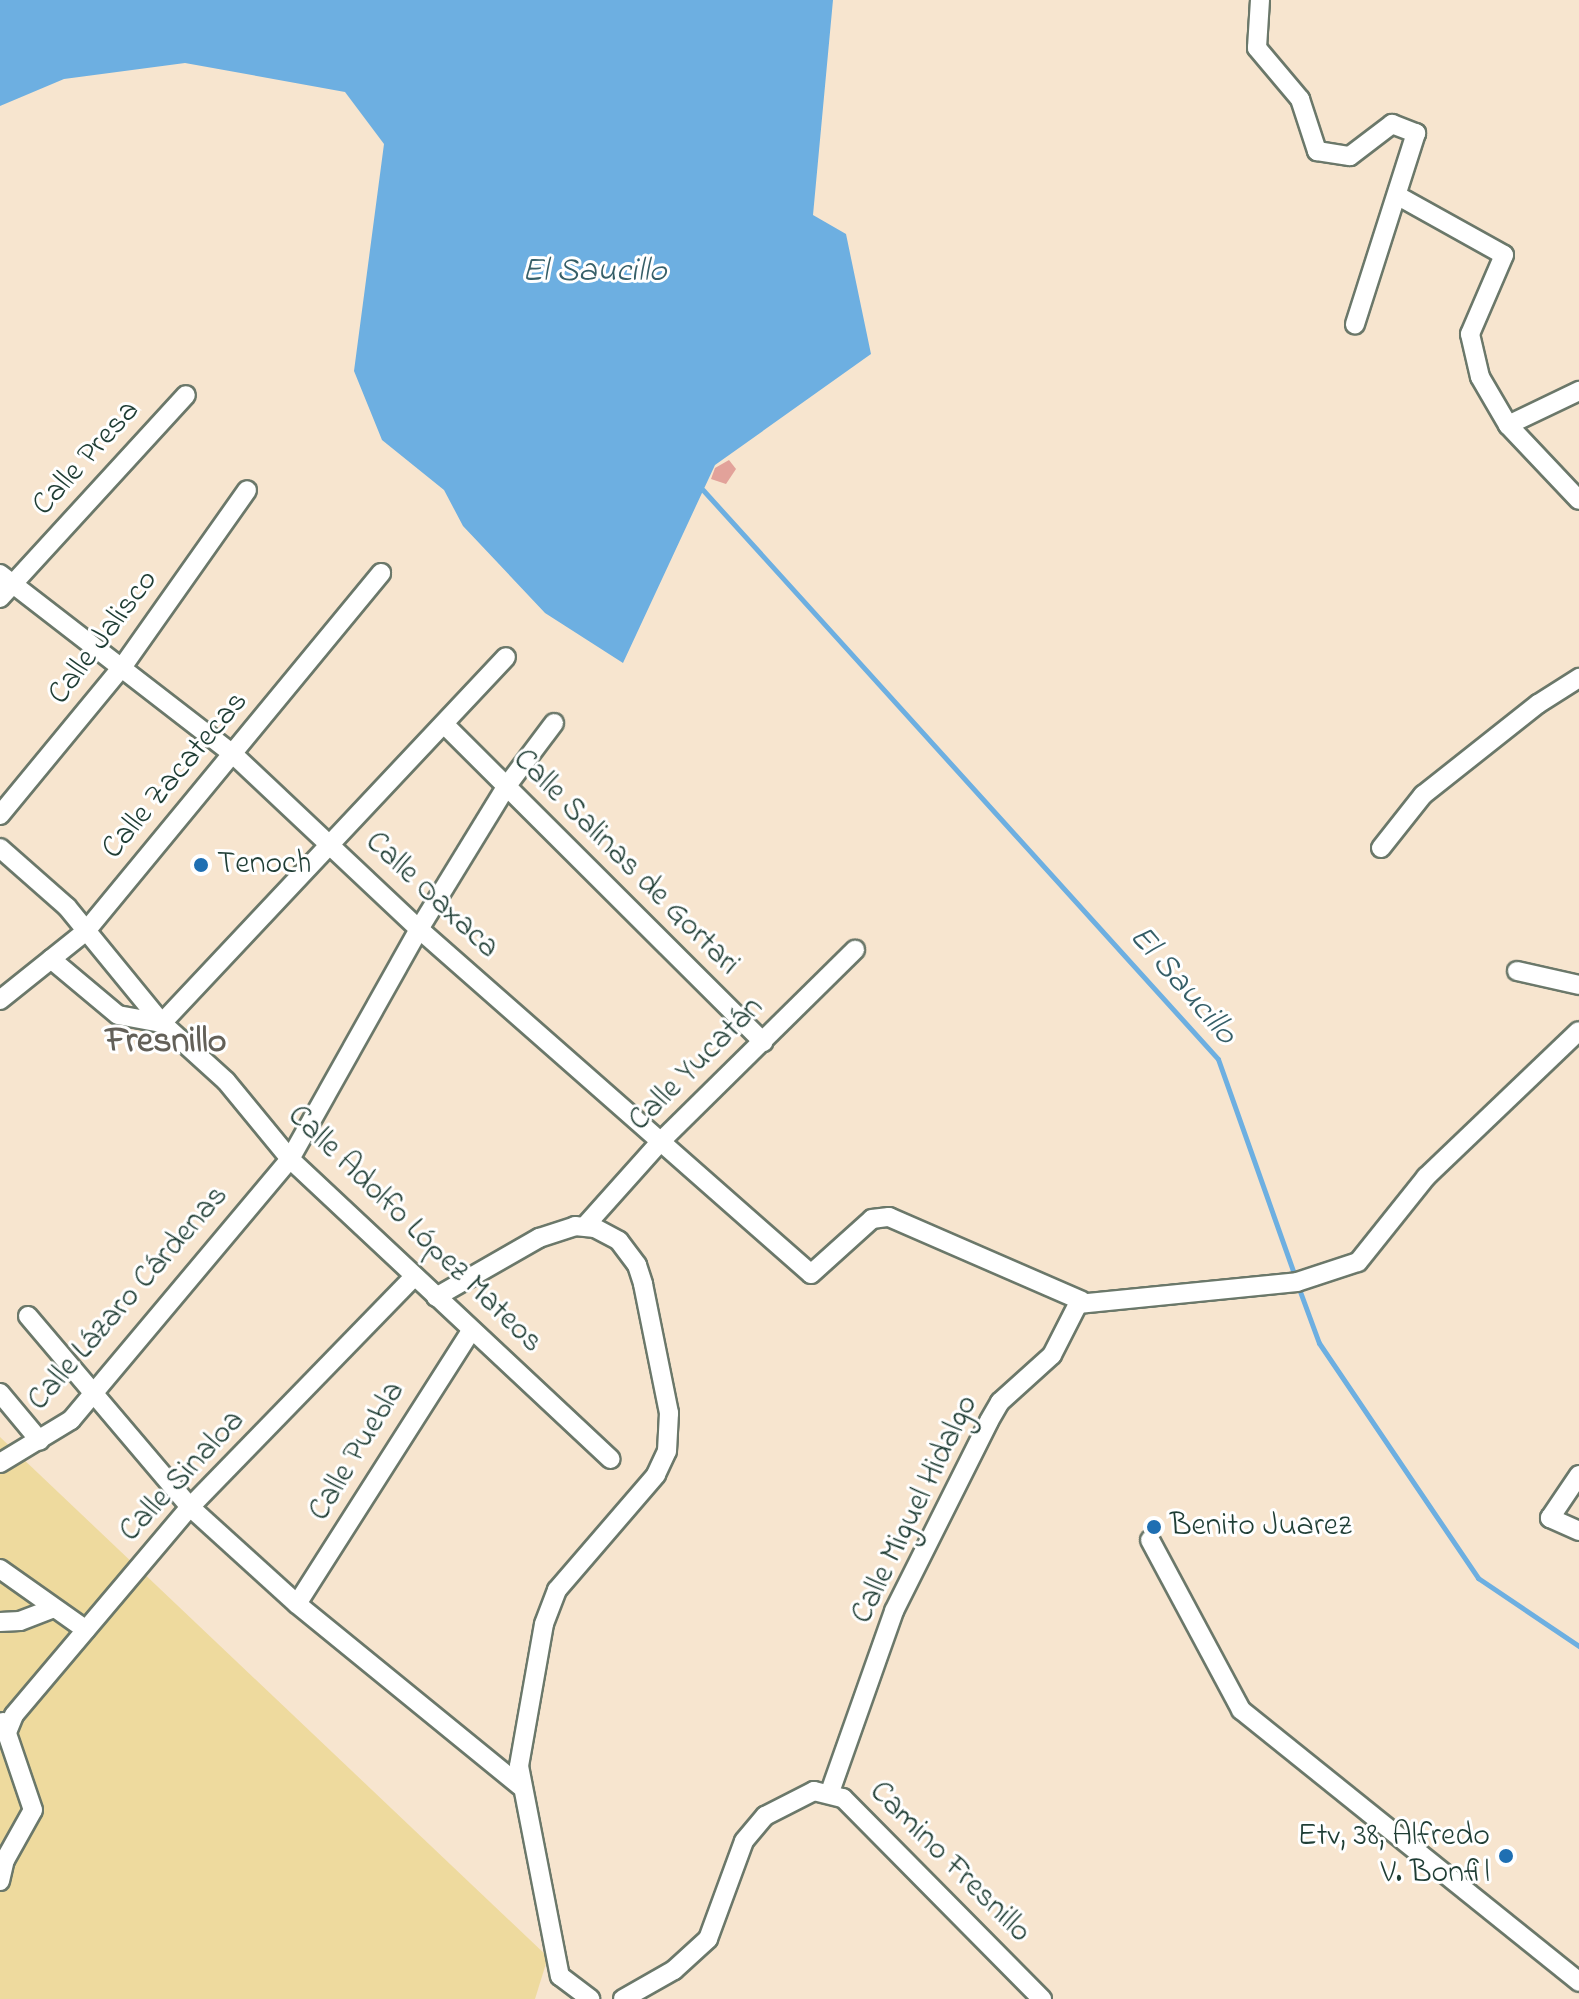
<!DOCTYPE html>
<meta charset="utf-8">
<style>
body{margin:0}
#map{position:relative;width:1579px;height:1999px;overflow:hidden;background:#f7e5cf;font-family:"Indie Flower",sans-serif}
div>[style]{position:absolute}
.sand>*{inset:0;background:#eeda9e}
.water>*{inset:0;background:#6dafe1}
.stream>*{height:5px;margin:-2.5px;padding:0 2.5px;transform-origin:2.5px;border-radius:2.5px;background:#6dafe1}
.building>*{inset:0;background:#e2a29a}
.roads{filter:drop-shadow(2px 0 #6b786a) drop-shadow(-2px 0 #6b786a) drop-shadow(0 2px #6b786a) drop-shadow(0 -2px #6b786a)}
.minor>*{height:18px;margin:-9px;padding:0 9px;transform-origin:9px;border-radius:9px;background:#fff}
.dots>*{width:22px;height:22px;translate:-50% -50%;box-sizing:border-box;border:4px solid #fff;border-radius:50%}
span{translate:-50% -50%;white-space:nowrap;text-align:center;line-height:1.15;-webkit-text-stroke:6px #fff;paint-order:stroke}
.street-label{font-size:32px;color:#1f3d34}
.poi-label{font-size:32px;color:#1f3d34}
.left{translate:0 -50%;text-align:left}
.right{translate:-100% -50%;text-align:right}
.water-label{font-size:34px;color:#365f68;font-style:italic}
.quarter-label{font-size:36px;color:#636058;font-weight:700}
</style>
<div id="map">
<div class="sand">
<div style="clip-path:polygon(0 1437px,548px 1957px,535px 1999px,0 1999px)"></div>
</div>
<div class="water">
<div style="clip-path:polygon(0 0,833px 0,813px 215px,846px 234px,871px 354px,715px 465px,623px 663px,545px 613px,463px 526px,444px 490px,382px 440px,354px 371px,384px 144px,345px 92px,185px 63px,64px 79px,0 106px)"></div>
</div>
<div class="stream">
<div style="left:703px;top:490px;width:767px;rotate:47.85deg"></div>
<div style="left:1218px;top:1059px;width:231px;rotate:70.5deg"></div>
<div style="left:1298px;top:1286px;width:61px;rotate:69.8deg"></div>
<div style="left:1319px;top:1343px;width:284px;rotate:55.9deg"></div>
<div style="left:1478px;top:1578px;width:122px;rotate:34deg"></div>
</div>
<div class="building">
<div style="clip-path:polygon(729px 460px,736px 469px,726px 484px,711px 479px,715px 468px)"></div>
</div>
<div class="roads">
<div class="minor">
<div style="left:1260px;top:0;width:48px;rotate:93.6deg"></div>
<div style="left:1257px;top:48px;width:67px;rotate:49.9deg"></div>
<div style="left:1300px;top:99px;width:55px;rotate:71.9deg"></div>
<div style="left:1317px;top:151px;width:33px;rotate:9deg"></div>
<div style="left:1350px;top:156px;width:53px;rotate:-37.3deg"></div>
<div style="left:1392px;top:124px;width:26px;rotate:21deg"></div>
<div style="left:1416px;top:133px;width:201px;rotate:107.7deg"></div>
<div style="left:1400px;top:197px;width:119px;rotate:29.1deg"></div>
<div style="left:1504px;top:255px;width:86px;rotate:113.3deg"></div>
<div style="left:1470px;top:334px;width:44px;rotate:76.9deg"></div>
<div style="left:1480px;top:377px;width:56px;rotate:59.7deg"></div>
<div style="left:1508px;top:425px;width:103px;rotate:46.6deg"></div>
<div style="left:1508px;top:425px;width:79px;rotate:-25.6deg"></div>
<div style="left:0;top:574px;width:294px;rotate:37.7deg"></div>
<div style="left:233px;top:754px;width:255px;rotate:43.3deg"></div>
<div style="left:419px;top:929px;width:522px;rotate:41.35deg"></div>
<div style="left:811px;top:1274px;width:82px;rotate:-42deg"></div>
<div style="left:872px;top:1219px;width:17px;rotate:-7deg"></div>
<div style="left:889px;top:1217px;width:210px;rotate:23.5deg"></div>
<div style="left:0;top:598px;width:275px;rotate:-47.5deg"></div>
<div style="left:446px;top:726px;width:448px;rotate:44.9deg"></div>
<div style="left:0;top:815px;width:193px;rotate:-50.5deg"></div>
<div style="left:123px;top:666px;width:215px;rotate:-54.8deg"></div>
<div style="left:0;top:848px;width:89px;rotate:41.4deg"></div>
<div style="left:67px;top:907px;width:150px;rotate:50.7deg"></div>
<div style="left:162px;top:1023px;width:86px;rotate:42.2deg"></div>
<div style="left:226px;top:1081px;width:101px;rotate:50.6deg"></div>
<div style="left:290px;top:1159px;width:439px;rotate:43.1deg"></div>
<div style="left:1381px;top:848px;width:68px;rotate:-51.6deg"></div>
<div style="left:1423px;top:795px;width:147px;rotate:-38.4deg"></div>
<div style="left:1538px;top:704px;width:49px;rotate:-32.4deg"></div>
<div style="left:51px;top:959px;width:87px;rotate:39.9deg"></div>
<div style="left:118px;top:1015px;width:45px;rotate:10.3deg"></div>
<div style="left:162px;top:1023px;width:502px;rotate:-46.77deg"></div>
<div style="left:1517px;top:971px;width:64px;rotate:12.7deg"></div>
<div style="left:0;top:1000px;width:110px;rotate:-38.7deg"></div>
<div style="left:86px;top:931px;width:464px;rotate:-50.5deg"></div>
<div style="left:585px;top:1226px;width:113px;rotate:-48.2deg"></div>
<div style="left:660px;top:1142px;width:274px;rotate:-44.6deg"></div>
<div style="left:436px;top:1297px;width:119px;rotate:-29.8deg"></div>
<div style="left:539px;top:1238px;width:38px;rotate:-18deg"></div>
<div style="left:575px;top:1226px;width:20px;rotate:6deg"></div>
<div style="left:595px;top:1228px;width:27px;rotate:28deg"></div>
<div style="left:619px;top:1241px;width:30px;rotate:53deg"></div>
<div style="left:637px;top:1265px;width:20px;rotate:72deg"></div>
<div style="left:643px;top:1284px;width:132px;rotate:78.6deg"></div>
<div style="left:669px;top:1413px;width:38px;rotate:93deg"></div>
<div style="left:667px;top:1451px;width:26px;rotate:115deg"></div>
<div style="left:656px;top:1475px;width:152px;rotate:130.7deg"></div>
<div style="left:557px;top:1590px;width:36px;rotate:111deg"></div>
<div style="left:544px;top:1624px;width:144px;rotate:100deg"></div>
<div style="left:519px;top:1766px;width:214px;rotate:79deg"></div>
<div style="left:560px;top:1976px;width:38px;rotate:37deg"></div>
<div style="left:28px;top:1316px;width:250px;rotate:49.7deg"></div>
<div style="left:190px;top:1507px;width:144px;rotate:42.2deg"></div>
<div style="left:297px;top:1604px;width:288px;rotate:39.2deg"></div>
<div style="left:0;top:1393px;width:62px;rotate:50.2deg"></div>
<div style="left:0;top:1463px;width:83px;rotate:-31.2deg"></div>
<div style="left:71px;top:1420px;width:341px;rotate:-50deg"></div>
<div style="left:290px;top:1159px;width:264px;rotate:-60.7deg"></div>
<div style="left:419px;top:929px;width:167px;rotate:-58.5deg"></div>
<div style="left:506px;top:787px;width:80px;rotate:-53.1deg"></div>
<div style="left:1579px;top:1475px;width:52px;rotate:124deg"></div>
<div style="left:1550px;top:1518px;width:32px;rotate:24deg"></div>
<div style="left:1150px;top:1540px;width:193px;rotate:61.8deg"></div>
<div style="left:1241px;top:1710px;width:434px;rotate:38.8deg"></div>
<div style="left:0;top:1569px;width:105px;rotate:35.3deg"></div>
<div style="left:297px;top:1604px;width:324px;rotate:-57.5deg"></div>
<div style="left:0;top:1622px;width:20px;rotate:-3deg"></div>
<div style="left:20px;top:1621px;width:34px;rotate:-21deg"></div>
<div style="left:8px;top:1730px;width:16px;rotate:-68deg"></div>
<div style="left:14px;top:1715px;width:272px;rotate:-49.8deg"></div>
<div style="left:190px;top:1507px;width:322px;rotate:-45.8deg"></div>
<div style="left:830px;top:1792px;width:192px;rotate:-70.5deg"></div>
<div style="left:894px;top:1611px;width:212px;rotate:-63.4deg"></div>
<div style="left:989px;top:1421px;width:22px;rotate:-60deg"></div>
<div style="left:1000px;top:1402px;width:70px;rotate:-42.1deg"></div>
<div style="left:1052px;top:1355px;width:57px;rotate:-63deg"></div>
<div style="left:1078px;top:1304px;width:220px;rotate:-5.7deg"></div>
<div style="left:1297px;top:1282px;width:64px;rotate:-18.2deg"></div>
<div style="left:1358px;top:1262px;width:109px;rotate:-51.3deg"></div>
<div style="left:1426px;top:1177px;width:211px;rotate:-43.7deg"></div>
<div style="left:0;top:1881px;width:22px;rotate:-77deg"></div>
<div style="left:5px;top:1860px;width:57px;rotate:-60.8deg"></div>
<div style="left:33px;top:1810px;width:93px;rotate:-108.8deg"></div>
<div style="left:623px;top:1999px;width:59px;rotate:-29.6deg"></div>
<div style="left:674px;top:1970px;width:46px;rotate:-42.4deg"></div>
<div style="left:708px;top:1939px;width:104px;rotate:-69.8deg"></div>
<div style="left:744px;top:1841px;width:33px;rotate:-50deg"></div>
<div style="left:765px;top:1816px;width:55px;rotate:-27deg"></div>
<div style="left:814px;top:1791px;width:30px;rotate:14deg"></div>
<div style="left:843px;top:1798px;width:283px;rotate:45.3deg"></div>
</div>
</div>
<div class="dots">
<div style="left:201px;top:865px;background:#1f6fb2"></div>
<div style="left:1154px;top:1527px;background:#1f6fb2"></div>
<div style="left:1506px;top:1856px;background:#1f6fb2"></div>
</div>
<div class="street-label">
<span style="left:87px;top:459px;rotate:-48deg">Calle Presa</span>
<span style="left:104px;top:638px;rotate:-53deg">Calle Jalisco</span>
<span style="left:176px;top:776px;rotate:-50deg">Calle Zacatecas</span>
<span style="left:625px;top:863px;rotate:45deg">Calle Salinas de Gortari</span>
<span style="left:431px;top:896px;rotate:43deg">Calle Oaxaca</span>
<span style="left:697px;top:1065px;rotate:-45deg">Calle Yucatán</span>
<span style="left:414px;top:1230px;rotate:44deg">Calle Adolfo López Mateos</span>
<span style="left:129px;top:1299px;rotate:-49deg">Calle Lázaro Cárdenas</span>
<span style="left:358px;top:1452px;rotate:-59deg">Calle Puebla</span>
<span style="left:183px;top:1477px;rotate:-47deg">Calle Sinaloa</span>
<span style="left:916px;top:1510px;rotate:-64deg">Calle Miguel Hidalgo</span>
<span style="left:949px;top:1863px;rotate:45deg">Camino Fresnillo</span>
</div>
<div class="poi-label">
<span class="left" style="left:217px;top:865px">Tenoch</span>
<span class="left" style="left:1170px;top:1527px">Benito Juarez</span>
<span class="right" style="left:1490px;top:1856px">Etv, 38, Alfredo<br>V. Bonfil</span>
</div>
<div class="water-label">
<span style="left:594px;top:273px">El Saucillo</span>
<span style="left:1182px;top:986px;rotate:49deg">El Saucillo</span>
</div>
<div class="quarter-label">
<span style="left:166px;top:1043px">Fresnillo</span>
</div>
</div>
